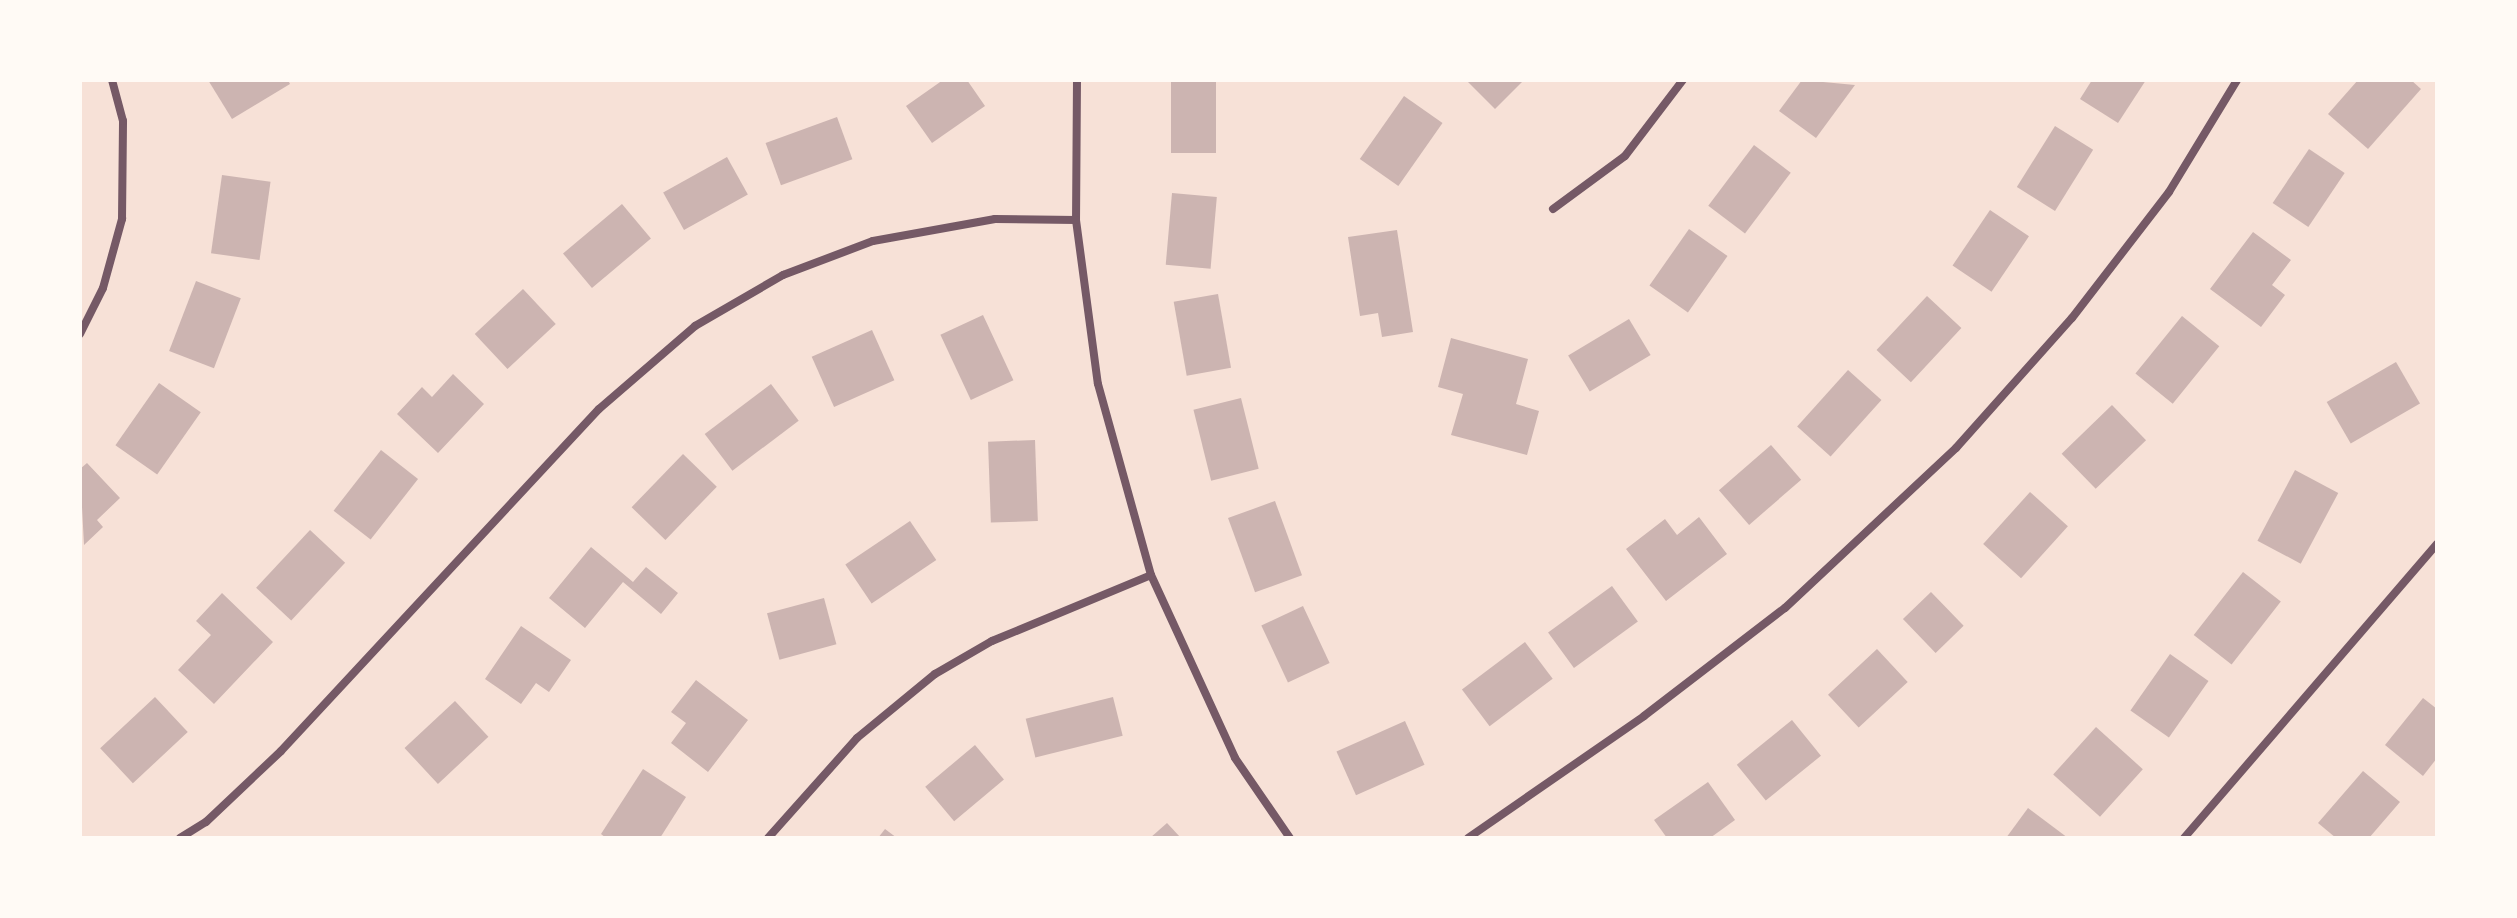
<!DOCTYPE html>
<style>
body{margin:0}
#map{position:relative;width:2517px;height:918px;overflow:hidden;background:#f7e1d7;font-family:"Alegreya Sans",sans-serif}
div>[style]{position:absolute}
.building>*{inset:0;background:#ccb4b1;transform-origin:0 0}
.minor>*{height:8px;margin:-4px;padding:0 4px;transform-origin:4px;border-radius:4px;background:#755966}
span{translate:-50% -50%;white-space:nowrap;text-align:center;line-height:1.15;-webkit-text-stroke:8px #fffaf5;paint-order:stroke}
.frame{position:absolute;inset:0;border:82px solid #fffaf5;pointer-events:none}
</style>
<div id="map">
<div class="building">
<div style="clip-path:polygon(208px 80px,288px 80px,290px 84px,232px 119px)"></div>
<div style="clip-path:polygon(943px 80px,967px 80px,985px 106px,932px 143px,906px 106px)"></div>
<div style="left:1171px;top:80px;width:45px;height:73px"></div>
<div style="clip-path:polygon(1466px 80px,1524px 80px,1495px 109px)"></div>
<div style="clip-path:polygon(1802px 80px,1855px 85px,1816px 138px,1779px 111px)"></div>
<div style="clip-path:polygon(2092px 80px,2146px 80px,2118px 123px,2080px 99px)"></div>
<div style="clip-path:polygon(2358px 80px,2411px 80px,2421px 89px,2368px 149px,2328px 114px)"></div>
<div style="left:1404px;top:96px;width:47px;height:77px;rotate:35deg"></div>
<div style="left:837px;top:117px;width:45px;height:76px;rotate:70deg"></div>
<div style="left:2055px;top:126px;width:45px;height:72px;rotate:32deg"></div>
<div style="left:1754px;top:145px;width:46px;height:76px;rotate:37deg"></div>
<div style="left:2309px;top:149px;width:43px;height:65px;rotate:34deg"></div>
<div style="left:727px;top:157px;width:43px;height:73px;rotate:61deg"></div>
<div style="left:222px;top:175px;width:49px;height:79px;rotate:8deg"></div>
<div style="left:1172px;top:193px;width:45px;height:72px;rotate:5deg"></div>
<div style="left:622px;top:204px;width:45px;height:77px;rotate:50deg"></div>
<div style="left:1990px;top:210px;width:47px;height:67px;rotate:34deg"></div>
<div style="left:1689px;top:229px;width:47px;height:69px;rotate:35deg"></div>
<div style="clip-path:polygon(1397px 230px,1413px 332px,1382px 337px,1378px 313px,1360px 316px,1348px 237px)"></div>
<div style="clip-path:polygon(2253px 232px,2291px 260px,2272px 285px,2285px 295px,2261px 327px,2210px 289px)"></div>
<div style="left:196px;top:281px;width:48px;height:75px;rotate:21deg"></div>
<div style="left:523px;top:289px;width:48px;height:66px;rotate:47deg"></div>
<div style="left:1218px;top:294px;width:75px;height:45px;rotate:80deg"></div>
<div style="left:1927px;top:296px;width:47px;height:74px;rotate:43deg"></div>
<div style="left:983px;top:315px;width:72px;height:47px;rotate:65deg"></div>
<div style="left:2182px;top:316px;width:48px;height:74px;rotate:39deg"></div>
<div style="left:1629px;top:319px;width:42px;height:71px;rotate:59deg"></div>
<div style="left:872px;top:330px;width:55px;height:66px;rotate:66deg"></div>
<div style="clip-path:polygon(1451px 338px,1528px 359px,1516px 404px,1539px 411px,1527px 455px,1451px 435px,1463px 394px,1438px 387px)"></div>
<div style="left:2396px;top:362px;width:48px;height:80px;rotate:60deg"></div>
<div style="left:1848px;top:370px;width:45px;height:76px;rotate:42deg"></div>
<div style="clip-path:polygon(453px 374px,484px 404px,438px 453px,397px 414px,422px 387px,432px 397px)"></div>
<div style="left:159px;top:383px;width:51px;height:76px;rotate:35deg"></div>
<div style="left:771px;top:384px;width:46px;height:83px;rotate:53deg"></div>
<div style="left:1241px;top:398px;width:73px;height:49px;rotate:76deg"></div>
<div style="left:2112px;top:405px;width:49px;height:70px;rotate:46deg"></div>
<div style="left:1035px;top:440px;width:81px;height:47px;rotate:88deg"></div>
<div style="left:1771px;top:445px;width:46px;height:69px;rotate:49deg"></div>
<div style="left:381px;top:450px;width:47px;height:77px;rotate:38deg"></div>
<div style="left:683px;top:454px;width:47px;height:74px;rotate:44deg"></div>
<div style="clip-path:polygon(87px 463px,120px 498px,97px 520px,103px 527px,84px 545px,80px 469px)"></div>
<div style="left:2295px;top:470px;width:49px;height:80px;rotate:28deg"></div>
<div style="left:2030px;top:492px;width:51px;height:70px;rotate:42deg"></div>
<div style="left:1275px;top:501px;width:79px;height:50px;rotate:70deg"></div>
<div style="clip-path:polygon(1699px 517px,1727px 554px,1666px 601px,1626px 549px,1665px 519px,1677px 535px)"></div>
<div style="left:910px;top:521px;width:47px;height:78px;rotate:56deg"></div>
<div style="left:310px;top:530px;width:48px;height:79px;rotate:43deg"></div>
<div style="clip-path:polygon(591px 547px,633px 582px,646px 567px,678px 593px,661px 614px,623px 582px,585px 628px,549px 598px)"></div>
<div style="left:2243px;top:572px;width:48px;height:80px;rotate:38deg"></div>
<div style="left:1612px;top:586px;width:44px;height:79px;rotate:54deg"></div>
<div style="left:1931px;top:592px;width:47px;height:39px;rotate:46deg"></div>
<div style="clip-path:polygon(222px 593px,273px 642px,214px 704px,178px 670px,211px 635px,196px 621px)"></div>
<div style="left:824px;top:598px;width:48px;height:59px;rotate:75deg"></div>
<div style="left:1303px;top:606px;width:63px;height:46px;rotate:65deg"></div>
<div style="clip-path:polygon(521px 626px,571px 660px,549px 692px,536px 683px,521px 704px,485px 679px)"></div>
<div style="left:1525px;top:642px;width:46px;height:79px;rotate:53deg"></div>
<div style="left:1877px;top:649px;width:45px;height:67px;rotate:47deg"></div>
<div style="left:2170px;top:654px;width:47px;height:69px;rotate:35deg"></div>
<div style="clip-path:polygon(696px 680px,748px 720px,708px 772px,671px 743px,686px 723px,671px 712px)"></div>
<div style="left:155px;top:697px;width:48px;height:75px;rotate:47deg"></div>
<div style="left:1113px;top:697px;width:40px;height:90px;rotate:76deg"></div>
<div style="clip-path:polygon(2423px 698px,2437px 709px,2437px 758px,2423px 776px,2385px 745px)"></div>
<div style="left:455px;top:701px;width:49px;height:69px;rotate:47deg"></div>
<div style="left:1792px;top:720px;width:46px;height:71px;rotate:51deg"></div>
<div style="left:1405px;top:721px;width:48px;height:75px;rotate:66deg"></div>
<div style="left:2096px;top:727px;width:63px;height:64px;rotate:42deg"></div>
<div style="left:975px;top:745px;width:45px;height:65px;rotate:50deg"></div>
<div style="clip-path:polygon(643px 769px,686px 797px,660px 838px,606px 838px,601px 834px)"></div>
<div style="clip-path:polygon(2363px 771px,2400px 802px,2369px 838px,2336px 838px,2318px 823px)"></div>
<div style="clip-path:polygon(1708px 782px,1735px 820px,1710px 838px,1667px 838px,1654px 820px)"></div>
<div style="clip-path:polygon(2028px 808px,2068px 838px,2006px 838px)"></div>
<div style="clip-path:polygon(1167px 823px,1181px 838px,1150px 838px)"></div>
<div style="clip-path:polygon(885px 829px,897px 838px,878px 838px)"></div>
</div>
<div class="minor">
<div style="left:1077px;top:80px;width:140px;rotate:90.4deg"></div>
<div style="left:1076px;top:220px;width:165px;rotate:82.4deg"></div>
<div style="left:1098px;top:384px;width:198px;rotate:74.5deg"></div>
<div style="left:1151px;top:575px;width:201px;rotate:65.3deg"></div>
<div style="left:1235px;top:758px;width:97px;rotate:55.5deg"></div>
<div style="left:1553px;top:209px;width:89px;rotate:-36.4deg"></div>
<div style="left:1625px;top:156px;width:96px;rotate:-52.7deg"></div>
<div style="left:80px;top:334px;width:51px;rotate:-63.4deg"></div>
<div style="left:103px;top:288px;width:72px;rotate:-74.6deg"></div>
<div style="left:122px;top:219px;width:98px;rotate:-89.4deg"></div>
<div style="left:123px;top:121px;width:42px;rotate:-105deg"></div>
<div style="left:180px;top:838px;width:31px;rotate:-32deg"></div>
<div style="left:206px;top:822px;width:103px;rotate:-43.4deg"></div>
<div style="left:281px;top:751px;width:467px;rotate:-47.1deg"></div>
<div style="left:599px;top:409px;width:127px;rotate:-40.8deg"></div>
<div style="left:695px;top:326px;width:102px;rotate:-30.1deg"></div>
<div style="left:783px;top:275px;width:96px;rotate:-20.7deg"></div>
<div style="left:873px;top:241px;width:124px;rotate:-10.2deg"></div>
<div style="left:995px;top:219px;width:81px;rotate:0.7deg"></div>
<div style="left:768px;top:838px;width:134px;rotate:-48.3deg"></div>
<div style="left:857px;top:738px;width:101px;rotate:-39.4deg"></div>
<div style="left:935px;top:674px;width:66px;rotate:-30.1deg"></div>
<div style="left:992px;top:641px;width:172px;rotate:-22.5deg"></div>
<div style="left:1468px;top:838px;width:214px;rotate:-34.7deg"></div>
<div style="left:1644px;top:716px;width:178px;rotate:-37.5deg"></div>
<div style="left:1785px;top:608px;width:234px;rotate:-43.1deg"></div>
<div style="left:1956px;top:448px;width:174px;rotate:-48.3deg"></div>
<div style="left:2072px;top:318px;width:159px;rotate:-52.4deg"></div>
<div style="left:2169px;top:192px;width:131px;rotate:-58.7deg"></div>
<div style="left:2184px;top:838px;width:388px;rotate:-49.3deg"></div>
</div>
<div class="frame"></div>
</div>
